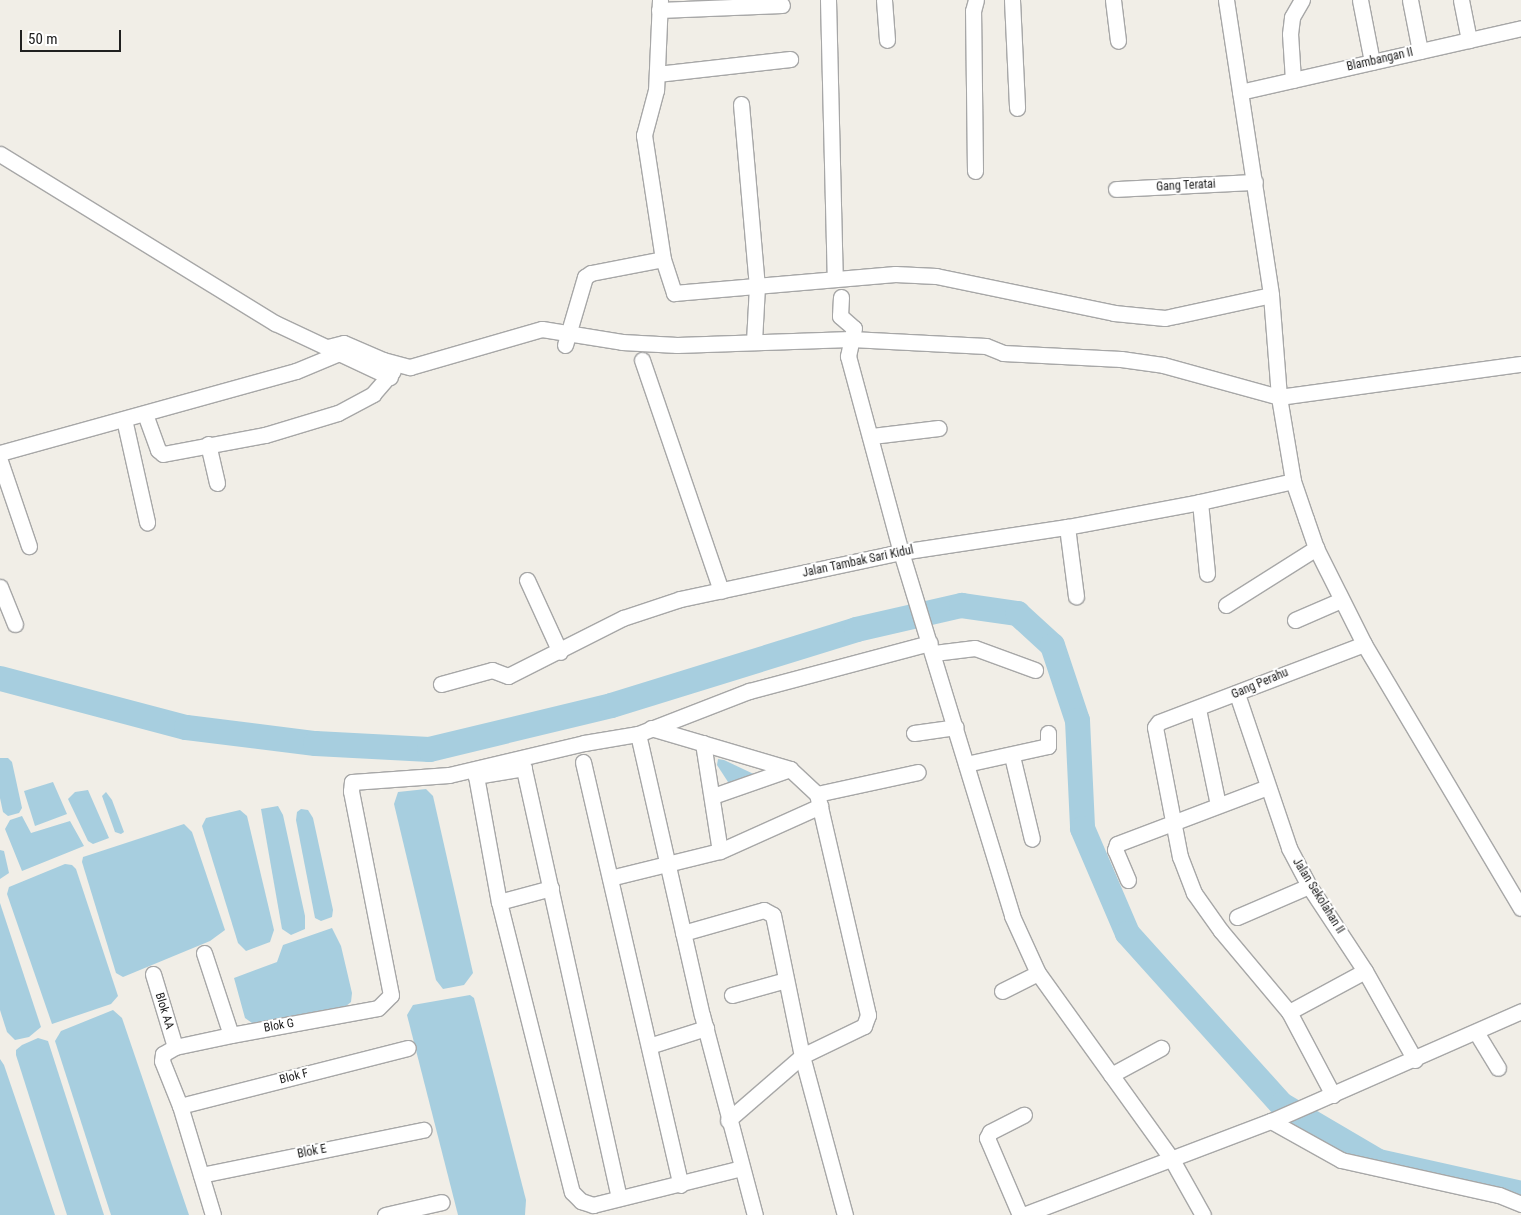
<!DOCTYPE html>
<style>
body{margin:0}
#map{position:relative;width:1521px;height:1215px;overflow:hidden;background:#f1eee7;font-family:"Roboto Condensed",sans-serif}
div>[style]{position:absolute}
.water>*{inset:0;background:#a7cedf}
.river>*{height:25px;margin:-12.5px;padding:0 12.5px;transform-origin:12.5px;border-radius:12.5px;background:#a7cedf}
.roads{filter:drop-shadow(1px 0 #a7a7a7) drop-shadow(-1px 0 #a7a7a7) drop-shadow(0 1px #a7a7a7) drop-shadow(0 -1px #a7a7a7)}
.minor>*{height:15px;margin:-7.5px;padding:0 7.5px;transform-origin:7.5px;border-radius:7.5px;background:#fff}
span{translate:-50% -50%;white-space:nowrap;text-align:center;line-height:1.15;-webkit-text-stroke:4px #fff;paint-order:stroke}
.street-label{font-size:12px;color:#202020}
.scale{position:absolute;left:20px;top:30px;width:101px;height:22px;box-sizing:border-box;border:2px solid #202020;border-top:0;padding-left:6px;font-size:15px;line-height:18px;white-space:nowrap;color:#202020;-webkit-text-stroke:4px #fff;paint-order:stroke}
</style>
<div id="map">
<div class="water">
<div style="clip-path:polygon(0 758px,8px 758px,12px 762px,22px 808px,19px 813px,8px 816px,3px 812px,0 798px)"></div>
<div style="clip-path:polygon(718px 759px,724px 760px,760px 777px,730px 785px,717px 765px)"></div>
<div style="clip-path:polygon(53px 782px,67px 814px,35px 826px,24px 791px)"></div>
<div style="clip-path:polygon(426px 789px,433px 796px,473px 973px,464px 985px,443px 989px,436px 980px,394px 804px,398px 792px)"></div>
<div style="clip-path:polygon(88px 790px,109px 838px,93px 844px,88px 841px,68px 799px,75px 792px)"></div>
<div style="clip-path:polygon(106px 792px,112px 800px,124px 832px,121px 834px,115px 832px,102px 796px)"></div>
<div style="clip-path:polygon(278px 806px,283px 815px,305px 916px,305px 929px,291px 935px,282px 929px,261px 809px)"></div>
<div style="clip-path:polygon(301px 809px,308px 810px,313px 818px,333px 910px,332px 917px,321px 921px,315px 918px,296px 820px,297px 812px)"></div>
<div style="clip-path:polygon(240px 810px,247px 816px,274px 930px,270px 942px,246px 951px,238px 943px,202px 826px,206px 818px)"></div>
<div style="clip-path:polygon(22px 816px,31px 833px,70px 821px,84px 846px,22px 871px,5px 829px,10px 820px)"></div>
<div style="clip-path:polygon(184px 824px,192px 832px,225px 930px,210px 941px,123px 977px,116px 973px,82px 862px,83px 857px)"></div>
<div style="clip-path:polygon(0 850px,4px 851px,9px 873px,0 879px)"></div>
<div style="clip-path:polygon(65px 864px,72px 865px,76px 869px,118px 996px,111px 1004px,52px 1024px,7px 894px,9px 887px)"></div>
<div style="clip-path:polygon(0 903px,41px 1027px,29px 1037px,15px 1040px,7px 1032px,0 1010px)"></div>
<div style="clip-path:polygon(332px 928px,341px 946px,352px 993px,351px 1002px,346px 1006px,259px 1022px,252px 1023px,245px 1018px,234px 978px,277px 962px,283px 945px)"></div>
<div style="clip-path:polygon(470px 995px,474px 998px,526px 1200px,525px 1215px,458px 1215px,407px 1015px,413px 1005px)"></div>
<div style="clip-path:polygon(113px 1010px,122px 1018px,189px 1215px,111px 1215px,55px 1041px,61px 1031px)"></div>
<div style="clip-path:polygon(38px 1038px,48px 1041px,104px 1215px,67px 1215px,16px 1055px,16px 1050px,22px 1045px)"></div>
<div style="clip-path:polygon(0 1059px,4px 1065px,55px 1215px,0 1215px)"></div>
</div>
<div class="river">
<div style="left:0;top:678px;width:192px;rotate:14.8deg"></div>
<div style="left:186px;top:727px;width:130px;rotate:7.1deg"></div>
<div style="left:315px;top:743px;width:114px;rotate:3deg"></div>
<div style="left:429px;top:749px;width:187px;rotate:-13.6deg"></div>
<div style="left:611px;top:705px;width:257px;rotate:-17.2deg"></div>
<div style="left:856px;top:629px;width:108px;rotate:-12.9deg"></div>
<div style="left:961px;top:605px;width:57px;rotate:8.1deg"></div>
<div style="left:1017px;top:613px;width:47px;rotate:42.4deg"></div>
<div style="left:1052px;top:645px;width:79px;rotate:71.6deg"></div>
<div style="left:1077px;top:720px;width:108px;rotate:87.3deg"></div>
<div style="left:1082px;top:828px;width:114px;rotate:66.8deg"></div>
<div style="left:1127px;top:933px;width:230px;rotate:48deg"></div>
<div style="left:1281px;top:1104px;width:113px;rotate:30.4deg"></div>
<div style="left:1378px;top:1161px;width:147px;rotate:12.6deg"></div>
</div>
<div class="roads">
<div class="minor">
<div style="left:660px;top:0;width:90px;rotate:92.5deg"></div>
<div style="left:656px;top:90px;width:47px;rotate:104.9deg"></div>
<div style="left:644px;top:135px;width:125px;rotate:81.3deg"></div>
<div style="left:663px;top:259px;width:36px;rotate:72deg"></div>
<div style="left:674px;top:293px;width:222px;rotate:-4.9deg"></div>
<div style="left:895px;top:274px;width:41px;rotate:2.8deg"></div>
<div style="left:936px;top:276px;width:182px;rotate:11.7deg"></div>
<div style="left:1114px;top:313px;width:51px;rotate:5.6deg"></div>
<div style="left:1165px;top:318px;width:108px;rotate:-12.2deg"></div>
<div style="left:828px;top:0;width:277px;rotate:88.6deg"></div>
<div style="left:884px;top:0;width:40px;rotate:85.7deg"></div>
<div style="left:1012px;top:0;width:108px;rotate:87.3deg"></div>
<div style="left:1113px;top:0;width:41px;rotate:83deg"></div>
<div style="left:1226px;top:0;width:298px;rotate:81.3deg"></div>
<div style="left:1271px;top:295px;width:102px;rotate:85.5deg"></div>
<div style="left:1279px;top:397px;width:85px;rotate:80.5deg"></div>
<div style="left:1293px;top:481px;width:40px;rotate:71.1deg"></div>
<div style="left:1306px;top:519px;width:31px;rotate:71deg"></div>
<div style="left:1316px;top:548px;width:107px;rotate:63.4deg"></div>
<div style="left:1364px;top:644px;width:307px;rotate:59.3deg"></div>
<div style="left:1360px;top:0;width:63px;rotate:79deg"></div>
<div style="left:1410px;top:0;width:52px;rotate:78.9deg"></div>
<div style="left:1461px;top:0;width:41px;rotate:78.7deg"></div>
<div style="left:659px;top:10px;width:123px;rotate:-2.3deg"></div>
<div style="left:657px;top:74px;width:134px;rotate:-6.4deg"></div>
<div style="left:1293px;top:80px;width:46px;rotate:-93.7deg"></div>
<div style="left:1290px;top:34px;width:17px;rotate:-83deg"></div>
<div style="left:1292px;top:17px;width:20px;rotate:-60deg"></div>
<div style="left:1240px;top:92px;width:288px;rotate:-12.8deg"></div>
<div style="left:741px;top:104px;width:183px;rotate:85deg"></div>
<div style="left:757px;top:286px;width:56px;rotate:93.1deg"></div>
<div style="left:0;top:154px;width:323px;rotate:31.6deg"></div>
<div style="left:275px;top:323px;width:127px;rotate:25.2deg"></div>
<div style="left:975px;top:171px;width:160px;rotate:-90.7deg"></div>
<div style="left:973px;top:11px;width:11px;rotate:-75deg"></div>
<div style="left:1116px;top:189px;width:139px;rotate:-2.9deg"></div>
<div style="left:841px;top:297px;width:19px;rotate:93deg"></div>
<div style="left:840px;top:316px;width:18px;rotate:41deg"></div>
<div style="left:854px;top:328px;width:29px;rotate:102deg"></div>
<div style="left:848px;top:356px;width:203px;rotate:74.9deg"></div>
<div style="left:901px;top:552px;width:381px;rotate:73deg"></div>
<div style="left:1012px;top:916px;width:63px;rotate:65.5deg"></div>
<div style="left:1038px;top:973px;width:228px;rotate:54.3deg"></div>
<div style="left:1171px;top:1158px;width:65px;rotate:60.7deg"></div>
<div style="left:565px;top:345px;width:71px;rotate:-73.6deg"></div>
<div style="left:585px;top:277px;width:7px;rotate:-34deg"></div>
<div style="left:591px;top:273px;width:73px;rotate:-11deg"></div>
<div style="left:328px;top:347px;width:16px;rotate:-14deg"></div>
<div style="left:344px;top:343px;width:43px;rotate:23.6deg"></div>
<div style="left:383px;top:360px;width:28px;rotate:15deg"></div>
<div style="left:410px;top:367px;width:137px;rotate:-16.1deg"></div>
<div style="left:542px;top:329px;width:81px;rotate:9.2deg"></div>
<div style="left:622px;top:342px;width:55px;rotate:3.1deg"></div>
<div style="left:677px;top:345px;width:174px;rotate:-2deg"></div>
<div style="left:851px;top:339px;width:135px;rotate:3deg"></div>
<div style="left:986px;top:346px;width:18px;rotate:22deg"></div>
<div style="left:1003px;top:353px;width:118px;rotate:2.9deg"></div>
<div style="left:1121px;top:359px;width:42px;rotate:8.1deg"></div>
<div style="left:1163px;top:365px;width:120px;rotate:15.4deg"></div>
<div style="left:1279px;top:397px;width:244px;rotate:-7.8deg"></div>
<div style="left:642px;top:360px;width:244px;rotate:71.1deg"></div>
<div style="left:145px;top:414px;width:38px;rotate:70deg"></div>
<div style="left:158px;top:450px;width:6px;rotate:39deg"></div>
<div style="left:163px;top:454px;width:104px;rotate:-10.6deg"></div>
<div style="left:265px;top:435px;width:76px;rotate:-16.8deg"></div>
<div style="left:338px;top:413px;width:40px;rotate:-28deg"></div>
<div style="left:373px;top:394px;width:30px;rotate:-49deg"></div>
<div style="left:124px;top:419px;width:106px;rotate:77.4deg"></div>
<div style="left:872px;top:436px;width:67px;rotate:-6.8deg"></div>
<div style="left:208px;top:444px;width:40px;rotate:77deg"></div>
<div style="left:0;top:453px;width:307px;rotate:-15.5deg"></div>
<div style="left:296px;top:371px;width:44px;rotate:-22.5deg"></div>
<div style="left:337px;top:354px;width:9px;rotate:-58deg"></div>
<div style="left:0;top:461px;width:90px;rotate:71.2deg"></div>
<div style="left:1200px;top:502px;width:72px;rotate:84.4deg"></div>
<div style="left:1067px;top:527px;width:70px;rotate:82.6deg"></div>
<div style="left:527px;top:580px;width:79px;rotate:65.4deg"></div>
<div style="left:0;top:587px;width:40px;rotate:68deg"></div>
<div style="left:1226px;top:605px;width:107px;rotate:-32.3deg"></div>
<div style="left:1295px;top:620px;width:50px;rotate:-23.5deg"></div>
<div style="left:934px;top:653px;width:41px;rotate:-7deg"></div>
<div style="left:975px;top:648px;width:64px;rotate:20.1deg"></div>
<div style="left:441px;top:684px;width:53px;rotate:-15.4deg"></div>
<div style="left:492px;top:670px;width:17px;rotate:21deg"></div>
<div style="left:508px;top:676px;width:129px;rotate:-26.8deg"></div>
<div style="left:623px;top:618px;width:60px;rotate:-18.4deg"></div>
<div style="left:680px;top:599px;width:226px;rotate:-12deg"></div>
<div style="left:901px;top:552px;width:168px;rotate:-8.6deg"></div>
<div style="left:1067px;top:527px;width:135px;rotate:-10.6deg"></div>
<div style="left:1200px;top:502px;width:95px;rotate:-12.7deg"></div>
<div style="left:1237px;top:694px;width:163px;rotate:71.3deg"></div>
<div style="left:1289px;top:848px;width:43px;rotate:62.2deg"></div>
<div style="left:1309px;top:886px;width:102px;rotate:56.6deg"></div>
<div style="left:1365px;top:971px;width:102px;rotate:60.7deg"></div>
<div style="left:1198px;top:709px;width:98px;rotate:78.2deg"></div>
<div style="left:651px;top:728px;width:145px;rotate:16.4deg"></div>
<div style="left:790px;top:769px;width:37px;rotate:43deg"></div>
<div style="left:817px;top:794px;width:227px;rotate:77deg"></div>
<div style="left:868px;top:1015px;width:12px;rotate:110deg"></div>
<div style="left:864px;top:1026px;width:69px;rotate:154.2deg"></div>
<div style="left:802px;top:1056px;width:98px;rotate:139.1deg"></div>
<div style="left:914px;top:733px;width:42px;rotate:-8.1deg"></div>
<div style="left:638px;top:734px;width:288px;rotate:77.2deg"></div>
<div style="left:702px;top:1015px;width:207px;rotate:75.2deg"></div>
<div style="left:703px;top:743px;width:109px;rotate:81.1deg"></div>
<div style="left:1012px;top:756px;width:85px;rotate:76.5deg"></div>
<div style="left:583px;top:762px;width:434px;rotate:77deg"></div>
<div style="left:966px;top:764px;width:84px;rotate:-12.4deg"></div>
<div style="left:1048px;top:746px;width:13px;rotate:-90deg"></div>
<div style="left:817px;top:794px;width:103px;rotate:-12.3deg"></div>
<div style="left:713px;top:796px;width:82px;rotate:-19.3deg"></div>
<div style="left:610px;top:878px;width:113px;rotate:-13.8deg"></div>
<div style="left:720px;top:851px;width:110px;rotate:-24.2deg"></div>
<div style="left:1128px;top:880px;width:33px;rotate:-113deg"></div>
<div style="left:1115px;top:850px;width:6px;rotate:-72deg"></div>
<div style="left:1117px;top:844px;width:161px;rotate:-20.7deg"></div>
<div style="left:499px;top:902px;width:54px;rotate:-15.1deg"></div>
<div style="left:1237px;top:917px;width:78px;rotate:-23.3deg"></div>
<div style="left:683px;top:933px;width:84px;rotate:-15.9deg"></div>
<div style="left:764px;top:910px;width:10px;rotate:29deg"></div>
<div style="left:773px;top:915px;width:144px;rotate:78.4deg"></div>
<div style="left:802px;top:1056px;width:165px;rotate:74.9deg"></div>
<div style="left:204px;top:953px;width:86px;rotate:71.8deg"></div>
<div style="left:153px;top:974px;width:76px;rotate:73.2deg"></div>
<div style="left:1002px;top:991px;width:40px;rotate:-26.6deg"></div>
<div style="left:732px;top:995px;width:56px;rotate:-15.5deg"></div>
<div style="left:1289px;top:1012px;width:86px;rotate:-28.3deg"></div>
<div style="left:1476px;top:1032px;width:42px;rotate:58.6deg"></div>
<div style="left:649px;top:1046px;width:60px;rotate:-17.5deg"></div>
<div style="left:1111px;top:1075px;width:57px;rotate:-28.4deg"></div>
<div style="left:1333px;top:1095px;width:94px;rotate:-117.9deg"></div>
<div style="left:1289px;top:1012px;width:106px;rotate:-130deg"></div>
<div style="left:1221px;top:931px;width:47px;rotate:-125.4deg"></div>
<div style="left:1194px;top:893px;width:39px;rotate:-111deg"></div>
<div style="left:1180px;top:857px;width:132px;rotate:-100.9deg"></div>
<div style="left:1155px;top:727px;width:6px;rotate:-51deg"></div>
<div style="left:1159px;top:722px;width:219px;rotate:-20.8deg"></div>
<div style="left:180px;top:1106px;width:235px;rotate:-14.3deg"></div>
<div style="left:1271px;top:1121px;width:80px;rotate:29.1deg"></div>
<div style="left:1341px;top:1160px;width:162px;rotate:12.5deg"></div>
<div style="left:1499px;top:1195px;width:24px;rotate:22deg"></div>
<div style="left:201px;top:1175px;width:227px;rotate:-11.5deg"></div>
<div style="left:619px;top:1198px;width:440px;rotate:-102.5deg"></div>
<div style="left:524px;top:768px;width:49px;rotate:170.5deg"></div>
<div style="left:476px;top:776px;width:128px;rotate:79.7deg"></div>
<div style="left:499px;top:902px;width:299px;rotate:75.9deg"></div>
<div style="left:572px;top:1192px;width:13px;rotate:45deg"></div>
<div style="left:581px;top:1201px;width:13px;rotate:18deg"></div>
<div style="left:593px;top:1205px;width:153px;rotate:-14deg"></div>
<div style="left:213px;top:1215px;width:114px;rotate:-106.8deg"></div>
<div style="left:180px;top:1106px;width:48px;rotate:-111.8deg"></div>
<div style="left:162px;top:1061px;width:7px;rotate:-82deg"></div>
<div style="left:163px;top:1054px;width:14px;rotate:-30deg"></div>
<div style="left:175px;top:1047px;width:57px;rotate:-12.1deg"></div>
<div style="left:231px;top:1035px;width:149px;rotate:-10.4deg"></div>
<div style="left:378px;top:1008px;width:18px;rotate:-45deg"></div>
<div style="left:391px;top:995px;width:208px;rotate:-101.1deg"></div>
<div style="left:351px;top:791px;width:9px;rotate:-84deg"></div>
<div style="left:352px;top:782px;width:97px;rotate:-4.1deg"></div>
<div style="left:449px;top:775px;width:139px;rotate:-13.3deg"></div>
<div style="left:584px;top:743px;width:55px;rotate:-9.5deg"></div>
<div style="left:638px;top:734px;width:119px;rotate:-21.2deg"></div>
<div style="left:749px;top:691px;width:187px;rotate:-14.9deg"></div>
<div style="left:385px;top:1215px;width:58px;rotate:-12.8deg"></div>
<div style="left:1020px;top:1215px;width:84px;rotate:-113.2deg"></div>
<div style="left:987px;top:1138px;width:7px;rotate:-63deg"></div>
<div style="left:990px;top:1132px;width:38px;rotate:-27deg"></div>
<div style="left:1023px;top:1215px;width:265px;rotate:-20.8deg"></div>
<div style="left:1271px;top:1121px;width:273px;rotate:-23.7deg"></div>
</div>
</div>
<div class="street-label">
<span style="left:1380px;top:60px;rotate:-13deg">Blambangan II</span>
<span style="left:1186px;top:186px;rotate:-3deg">Gang Teratai</span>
<span style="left:858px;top:562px;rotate:-12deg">Jalan Tambak Sari Kidul</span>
<span style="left:1260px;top:684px;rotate:-23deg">Gang Perahu</span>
<span style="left:1318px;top:896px;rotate:58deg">Jalan Sekolahan II</span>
<span style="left:164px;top:1011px;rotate:73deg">Blok AA</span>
<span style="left:279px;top:1026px;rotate:-10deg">Blok G</span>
<span style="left:294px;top:1077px;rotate:-14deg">Blok F</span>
<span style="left:312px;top:1152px;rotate:-11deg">Blok E</span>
</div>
<div class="scale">50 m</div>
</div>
